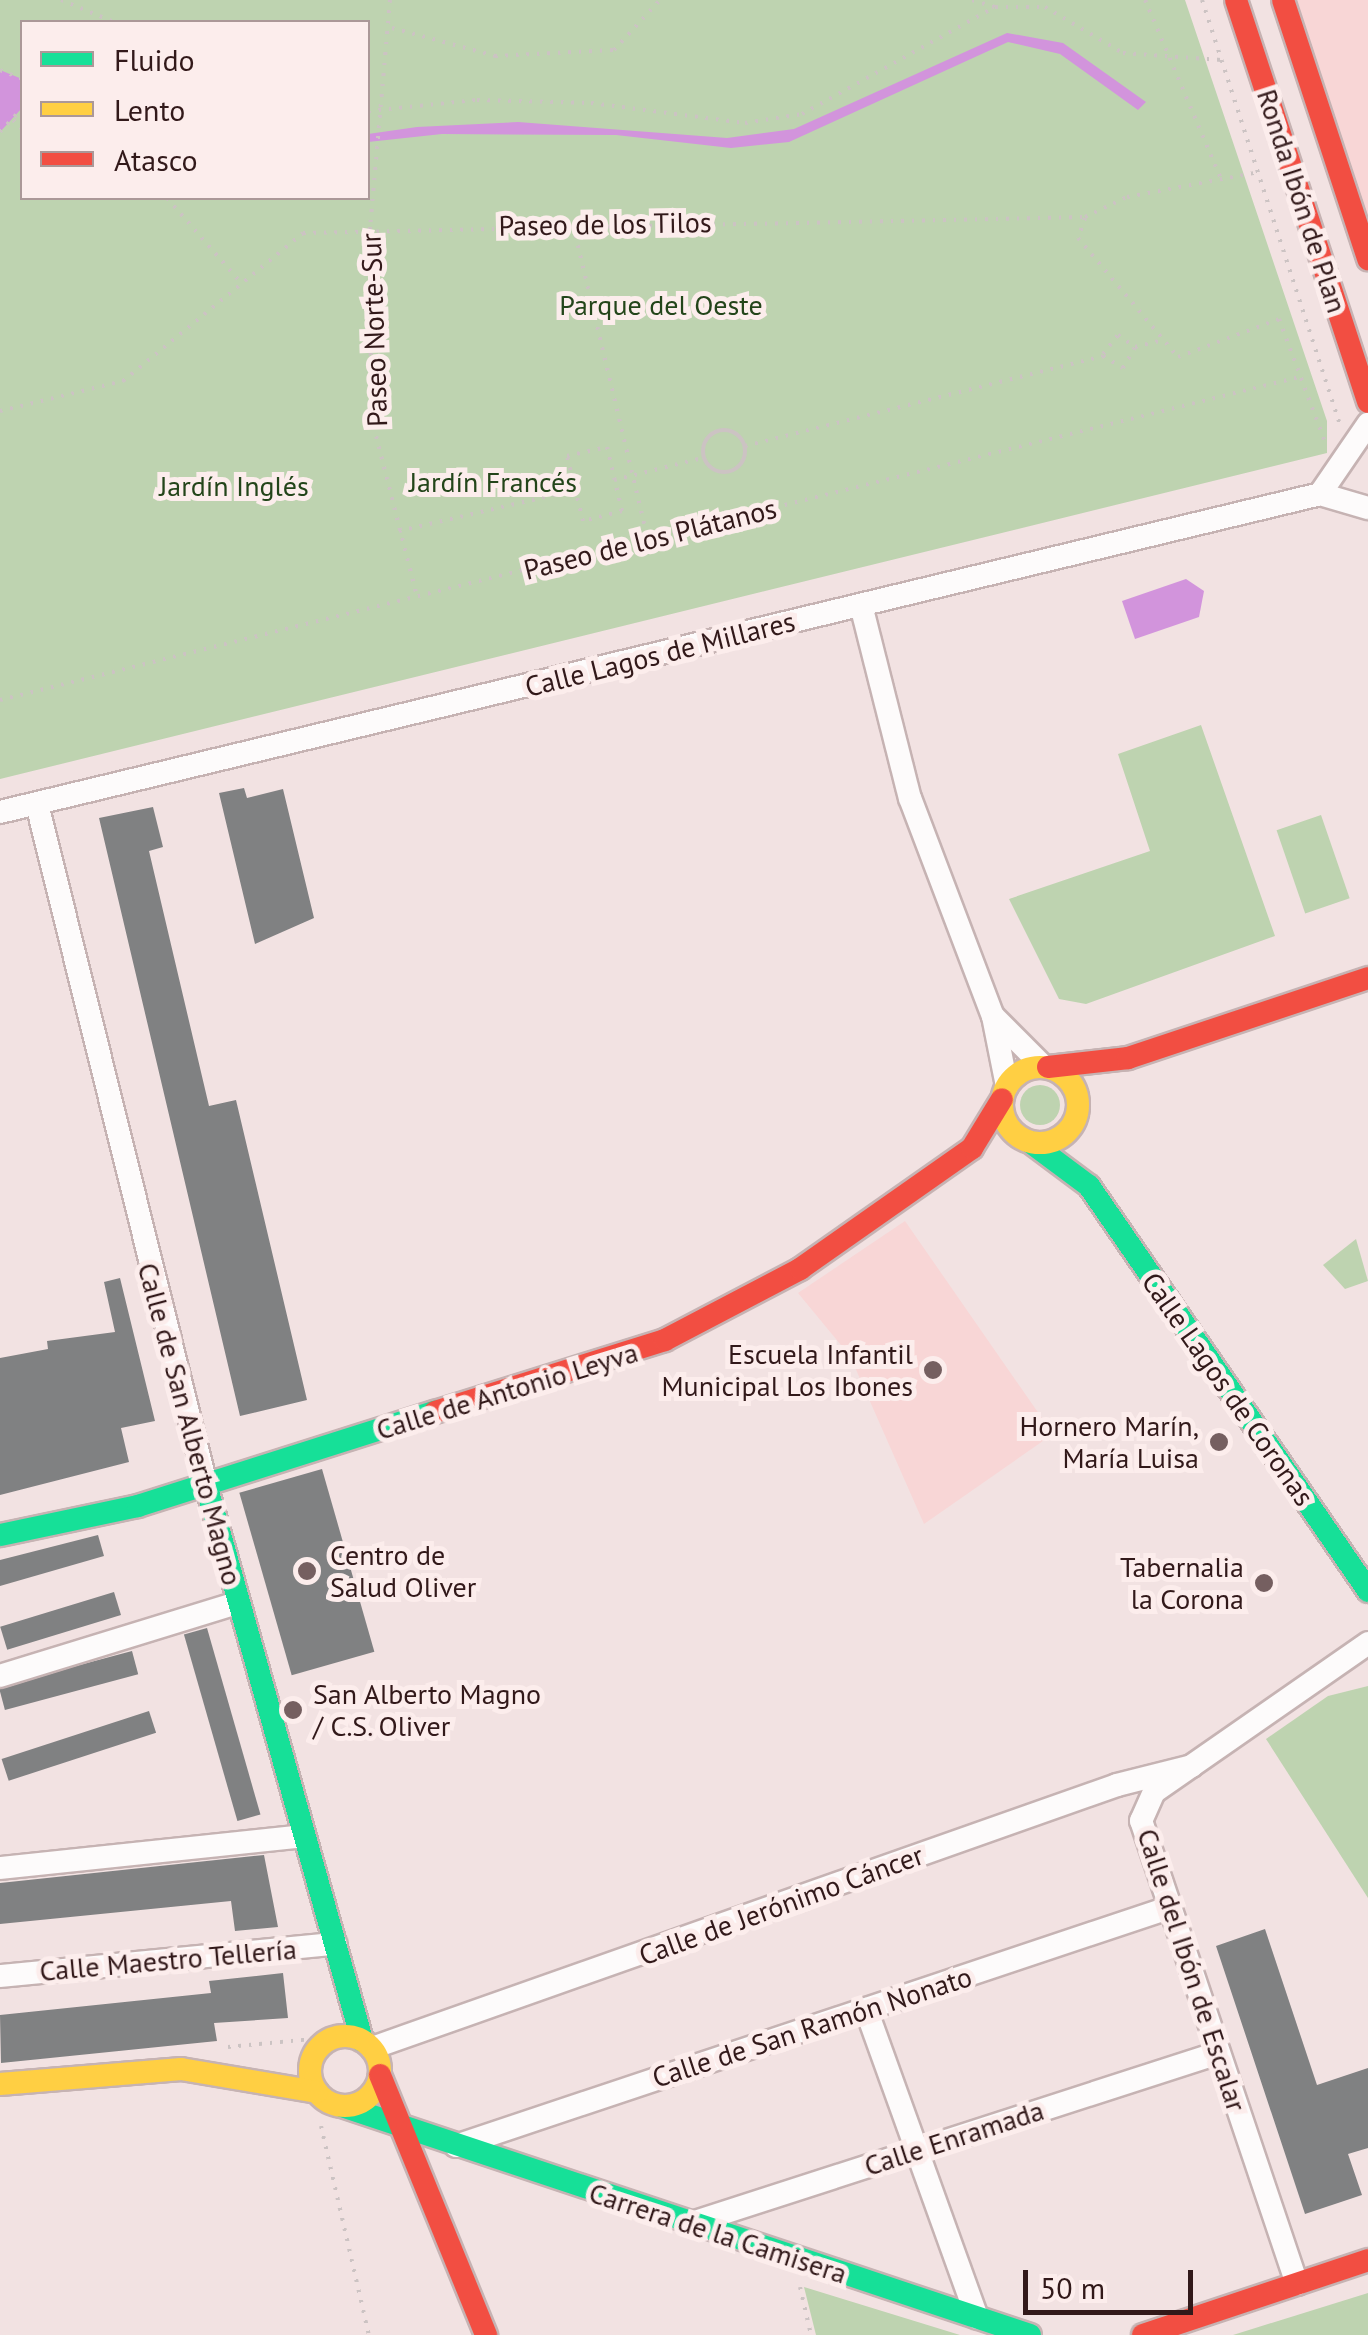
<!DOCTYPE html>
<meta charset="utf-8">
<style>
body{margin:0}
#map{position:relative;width:1368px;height:2335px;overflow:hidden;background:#f2e2e2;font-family:"PT Sans",sans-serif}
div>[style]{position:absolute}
.built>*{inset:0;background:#f8d6d6}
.green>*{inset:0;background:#bed3b0;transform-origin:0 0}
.round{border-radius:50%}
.water>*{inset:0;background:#d294dc}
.building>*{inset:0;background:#808182;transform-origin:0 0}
.path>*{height:4px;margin-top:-2px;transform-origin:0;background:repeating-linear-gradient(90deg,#ccc3c3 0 2.5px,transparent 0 10.5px)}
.path>.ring{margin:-2px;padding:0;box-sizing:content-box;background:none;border:4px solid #ccc3c3;border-radius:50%}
.roads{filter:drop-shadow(2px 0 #c6b3b3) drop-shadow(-2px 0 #c6b3b3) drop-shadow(0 2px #c6b3b3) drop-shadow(0 -2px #c6b3b3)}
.street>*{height:22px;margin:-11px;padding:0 11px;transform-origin:11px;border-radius:11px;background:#fdfbfb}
.fast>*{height:22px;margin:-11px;padding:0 11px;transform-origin:11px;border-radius:11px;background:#16e098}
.slow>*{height:22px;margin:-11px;padding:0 11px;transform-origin:11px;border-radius:11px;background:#ffcf43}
.slow>.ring{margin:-11px;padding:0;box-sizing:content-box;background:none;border:22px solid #ffcf43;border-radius:50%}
.jam>*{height:22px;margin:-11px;padding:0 11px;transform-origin:11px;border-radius:11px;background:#f24e42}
.dots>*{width:28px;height:28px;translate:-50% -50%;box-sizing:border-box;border:5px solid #fcedec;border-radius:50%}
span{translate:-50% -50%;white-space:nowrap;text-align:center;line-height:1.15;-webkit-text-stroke:10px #fcedec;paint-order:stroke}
.street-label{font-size:28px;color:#32191a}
.park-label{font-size:28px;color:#23451a}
.poi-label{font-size:28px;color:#32191a}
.right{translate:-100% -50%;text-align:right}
.left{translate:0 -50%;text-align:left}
.legend{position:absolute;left:20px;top:20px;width:350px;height:180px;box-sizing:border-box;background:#fcedec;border:2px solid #ab9898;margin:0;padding:12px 18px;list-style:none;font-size:30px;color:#32191a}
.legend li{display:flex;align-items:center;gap:20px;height:50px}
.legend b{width:50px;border:2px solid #ab9898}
.scale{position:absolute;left:1023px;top:2270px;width:170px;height:45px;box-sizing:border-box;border:5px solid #32191a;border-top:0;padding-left:12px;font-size:30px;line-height:35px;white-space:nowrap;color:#32191a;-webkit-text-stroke:8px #fcedec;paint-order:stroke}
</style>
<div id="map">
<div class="built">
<div style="clip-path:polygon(1284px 0,1368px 0,1368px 226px)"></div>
<div style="clip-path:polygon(905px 1221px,1053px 1434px,924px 1524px,850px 1356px,798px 1293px)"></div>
</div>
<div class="green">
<div style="clip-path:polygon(evenodd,0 0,1185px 0,1327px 421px,1327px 453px,0 779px,0 0,22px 22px,368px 22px,368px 198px,22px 198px,22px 22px)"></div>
<div style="clip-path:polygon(1201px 725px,1275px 936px,1086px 1004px,1059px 999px,1009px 899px,1150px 851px,1118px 754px)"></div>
<div style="left:1321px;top:815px;width:88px;height:47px;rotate:71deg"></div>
<div class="round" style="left:1020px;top:1085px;width:40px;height:40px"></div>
<div style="clip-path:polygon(1356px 1239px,1368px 1281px,1345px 1289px,1323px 1265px)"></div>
<div style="clip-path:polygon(1368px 1686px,1368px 1898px,1266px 1739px,1328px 1696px)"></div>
<div style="clip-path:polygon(804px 2287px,960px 2335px,816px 2335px)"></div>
<div style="clip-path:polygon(1368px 2293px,1368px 2335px,1233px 2335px)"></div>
</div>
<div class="water">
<div style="clip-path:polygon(1007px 33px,1063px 43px,1146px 102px,1138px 110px,1060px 54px,1008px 42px,789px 142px,731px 148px,616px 135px,442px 134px,368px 142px,368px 134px,417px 127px,518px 122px,727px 138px,794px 129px)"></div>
<div style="clip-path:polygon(0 70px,22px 79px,22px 108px,0 132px)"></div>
<div style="clip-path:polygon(1186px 579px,1204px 591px,1199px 617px,1135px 639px,1122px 601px)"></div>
</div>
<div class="building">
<div style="clip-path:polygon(244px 788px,247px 798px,283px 789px,314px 918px,255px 944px,219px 793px)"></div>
<div style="clip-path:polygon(153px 807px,163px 847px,149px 851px,209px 1106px,236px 1100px,307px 1400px,240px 1416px,99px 818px)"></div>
<div style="clip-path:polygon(120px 1278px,155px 1421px,121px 1428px,129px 1462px,0 1495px,0 1358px,48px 1349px,47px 1341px,115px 1332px,104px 1282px)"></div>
<div style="left:322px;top:1469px;width:190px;height:86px;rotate:74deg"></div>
<div style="clip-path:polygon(98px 1535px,104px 1556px,0 1586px,0 1560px)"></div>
<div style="left:114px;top:1592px;width:24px;height:119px;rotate:73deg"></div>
<div style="left:207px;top:1628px;width:194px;height:24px;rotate:74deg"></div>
<div style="left:132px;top:1651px;width:24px;height:138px;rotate:75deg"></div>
<div style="left:149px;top:1711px;width:23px;height:155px;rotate:72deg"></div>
<div style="clip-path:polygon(264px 1855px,278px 1927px,235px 1931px,231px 1901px,0 1924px,0 1883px)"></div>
<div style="clip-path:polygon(1265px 1929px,1317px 2085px,1368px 2068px,1368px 2148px,1348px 2154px,1362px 2195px,1305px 2214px,1216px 1946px)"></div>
<div style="clip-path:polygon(283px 1973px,288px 2018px,214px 2023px,217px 2041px,1px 2063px,0 2015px,211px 1993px,209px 1981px)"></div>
</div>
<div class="path">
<div style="left:61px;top:0;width:57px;rotate:22.5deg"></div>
<div style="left:390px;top:0;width:228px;rotate:95deg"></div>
<div style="left:370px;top:227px;width:189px;rotate:89.7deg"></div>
<div style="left:371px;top:416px;width:187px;rotate:75.7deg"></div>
<div style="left:972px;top:0;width:24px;rotate:17deg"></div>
<div style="left:1145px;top:0;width:197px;rotate:67deg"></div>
<div style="left:1202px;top:0;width:446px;rotate:72deg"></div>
<div style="left:392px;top:28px;width:107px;rotate:15.2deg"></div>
<div style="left:495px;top:56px;width:119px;rotate:-2.9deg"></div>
<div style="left:614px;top:50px;width:68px;rotate:-47.4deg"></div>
<div style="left:0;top:70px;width:24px;rotate:22deg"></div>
<div style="left:368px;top:111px;width:110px;rotate:-5.8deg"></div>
<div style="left:477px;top:100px;width:114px;rotate:1.5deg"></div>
<div style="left:591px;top:103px;width:155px;rotate:7.4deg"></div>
<div style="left:745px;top:123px;width:58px;rotate:-9deg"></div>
<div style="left:802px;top:114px;width:221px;rotate:-29deg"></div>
<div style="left:995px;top:7px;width:50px"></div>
<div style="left:1045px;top:7px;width:91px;rotate:30.5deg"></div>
<div style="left:1123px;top:53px;width:99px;rotate:4deg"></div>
<div style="left:13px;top:120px;width:13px;rotate:45deg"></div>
<div style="left:0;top:132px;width:33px;rotate:-47deg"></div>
<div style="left:167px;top:198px;width:114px;rotate:48.9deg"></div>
<div style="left:1085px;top:218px;width:21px;rotate:109deg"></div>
<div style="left:1078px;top:238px;width:155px;rotate:50deg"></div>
<div style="left:1178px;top:357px;width:108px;rotate:-20.6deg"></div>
<div style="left:1279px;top:319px;width:134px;rotate:69.5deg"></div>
<div style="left:573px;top:225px;width:323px;rotate:76.6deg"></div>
<div style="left:1135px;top:347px;width:29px;rotate:-14deg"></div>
<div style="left:1103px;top:354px;width:24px;rotate:-52deg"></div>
<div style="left:1118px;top:335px;width:21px;rotate:35deg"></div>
<div style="left:1103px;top:356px;width:23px;rotate:31deg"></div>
<div style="left:1123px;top:368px;width:24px;rotate:-60deg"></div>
<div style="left:0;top:411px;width:127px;rotate:-13.7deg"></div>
<div style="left:123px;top:381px;width:233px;rotate:-39.4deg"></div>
<div style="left:303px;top:233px;width:782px;rotate:-1.17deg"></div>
<div style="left:1085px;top:217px;width:47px;rotate:-25.5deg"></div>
<div style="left:1127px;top:197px;width:134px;rotate:-10.7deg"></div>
<div class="ring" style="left:703px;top:430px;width:38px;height:38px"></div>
<div style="left:745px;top:446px;width:369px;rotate:-14.1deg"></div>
<div style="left:607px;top:447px;width:66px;rotate:76.8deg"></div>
<div style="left:622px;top:511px;width:40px;rotate:165.6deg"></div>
<div style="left:583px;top:521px;width:67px;rotate:-103.8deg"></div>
<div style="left:567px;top:456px;width:41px;rotate:-12.7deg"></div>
<div style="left:614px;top:480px;width:91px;rotate:-14deg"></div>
<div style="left:399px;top:531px;width:181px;rotate:-13.1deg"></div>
<div style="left:0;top:700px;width:1339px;rotate:-13.96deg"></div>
<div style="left:228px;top:2047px;width:105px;rotate:-5.4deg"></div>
<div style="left:321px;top:2126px;width:214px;rotate:77.1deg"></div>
<div style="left:800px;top:2287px;width:49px;rotate:77.1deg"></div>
</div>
<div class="roads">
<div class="street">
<div style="left:1320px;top:494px;width:85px;rotate:-55.6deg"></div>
<div style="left:861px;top:605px;width:199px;rotate:75.8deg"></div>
<div style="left:910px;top:798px;width:233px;rotate:69.2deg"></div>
<div style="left:993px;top:1016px;width:71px;rotate:78.7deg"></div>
<div style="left:37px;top:804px;width:698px;rotate:76.06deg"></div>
<div style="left:0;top:812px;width:1358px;rotate:-13.54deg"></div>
<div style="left:1320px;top:494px;width:50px;rotate:16.3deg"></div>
<div style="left:993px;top:1016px;width:72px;rotate:45deg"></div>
<div style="left:0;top:1676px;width:248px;rotate:-17.1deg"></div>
<div style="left:0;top:1868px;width:305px;rotate:-6deg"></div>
<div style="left:0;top:1976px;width:337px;rotate:-5.5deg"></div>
<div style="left:866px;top:2009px;width:328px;rotate:70.2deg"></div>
<div style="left:372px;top:2048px;width:790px;rotate:-19.44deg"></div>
<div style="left:1117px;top:1785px;width:77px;rotate:-14.2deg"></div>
<div style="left:456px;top:2146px;width:751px;rotate:-18.48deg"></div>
<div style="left:692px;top:2223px;width:553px;rotate:-17.91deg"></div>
<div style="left:1297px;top:2284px;width:489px;rotate:-108.6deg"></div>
<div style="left:1141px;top:1821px;width:32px;rotate:-66deg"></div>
<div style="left:1154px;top:1792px;width:261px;rotate:-34.8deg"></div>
</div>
<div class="fast">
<div style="left:1030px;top:1142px;width:74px;rotate:36.7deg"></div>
<div style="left:1089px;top:1186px;width:492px;rotate:55.4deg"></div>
<div style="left:205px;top:1481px;width:581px;rotate:74.31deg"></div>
<div style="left:0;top:1535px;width:141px;rotate:-11.9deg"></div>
<div style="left:138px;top:1506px;width:312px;rotate:-17.6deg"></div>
<div style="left:342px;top:2106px;width:725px;rotate:18.41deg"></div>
</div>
<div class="slow">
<div class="ring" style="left:1002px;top:1067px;width:54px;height:54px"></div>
<div class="ring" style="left:310px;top:2036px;width:48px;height:48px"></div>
<div style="left:0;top:2084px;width:182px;rotate:-4.7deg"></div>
<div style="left:181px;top:2069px;width:138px;rotate:9.6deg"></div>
</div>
<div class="jam">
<div style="left:1236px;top:0;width:423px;rotate:71.8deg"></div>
<div style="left:1283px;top:0;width:273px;rotate:71.8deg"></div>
<div style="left:1048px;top:1067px;width:81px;rotate:-6.4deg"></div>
<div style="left:1128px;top:1058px;width:253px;rotate:-18.4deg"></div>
<div style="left:435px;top:1412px;width:241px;rotate:-17.4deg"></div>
<div style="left:665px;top:1340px;width:153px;rotate:-27.7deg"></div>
<div style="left:800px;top:1269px;width:210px;rotate:-35.1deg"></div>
<div style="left:972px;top:1148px;width:57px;rotate:-58.5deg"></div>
<div style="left:380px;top:2075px;width:281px;rotate:67.8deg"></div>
<div style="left:1143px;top:2335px;width:237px;rotate:-18.4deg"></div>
</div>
</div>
<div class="dots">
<div style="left:933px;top:1370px;background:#755f60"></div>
<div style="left:1219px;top:1442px;background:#755f60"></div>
<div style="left:307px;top:1571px;background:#755f60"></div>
<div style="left:1264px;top:1583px;background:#755f60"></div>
<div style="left:293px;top:1710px;background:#755f60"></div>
</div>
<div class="street-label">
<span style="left:1302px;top:201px;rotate:72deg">Ronda Ibón de Plan</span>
<span style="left:605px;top:224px;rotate:-1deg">Paseo de los Tilos</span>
<span style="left:374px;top:330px;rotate:-92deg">Paseo Norte-Sur</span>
<span style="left:650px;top:539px;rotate:-14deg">Paseo de los Plátanos</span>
<span style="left:660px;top:654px;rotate:-14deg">Calle Lagos de Millares</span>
<span style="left:1228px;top:1389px;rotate:55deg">Calle Lagos de Coronas</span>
<span style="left:507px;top:1391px;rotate:-17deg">Calle de Antonio Leyva</span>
<span style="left:190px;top:1424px;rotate:75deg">Calle de San Alberto Magno</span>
<span style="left:781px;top:1905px;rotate:-20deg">Calle de Jerónimo Cáncer</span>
<span style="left:168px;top:1960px;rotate:-5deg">Calle Maestro Tellería</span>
<span style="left:1192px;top:1970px;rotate:72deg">Calle del Ibón de Escalar</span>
<span style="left:812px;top:2027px;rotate:-18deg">Calle de San Ramón Nonato</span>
<span style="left:954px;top:2138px;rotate:-18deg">Calle Enramada</span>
<span style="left:718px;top:2233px;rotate:18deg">Carrera de la Camisera</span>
</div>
<div class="park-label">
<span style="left:661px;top:305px">Parque del Oeste</span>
<span style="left:493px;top:482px">Jardín Francés</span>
<span style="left:234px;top:486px">Jardín Inglés</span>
</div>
<div class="poi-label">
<span class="right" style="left:913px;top:1370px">Escuela Infantil<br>Municipal Los Ibones</span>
<span class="right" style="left:1199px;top:1442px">Hornero Marín,<br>María Luisa</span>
<span class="left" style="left:330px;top:1571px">Centro de<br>Salud Oliver</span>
<span class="right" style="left:1244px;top:1583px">Tabernalia<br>la Corona</span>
<span class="left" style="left:313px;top:1710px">San Alberto Magno<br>/ C.S. Oliver</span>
</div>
<ul class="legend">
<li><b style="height:12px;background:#16e098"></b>Fluido</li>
<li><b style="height:12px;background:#ffcf43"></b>Lento</li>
<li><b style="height:12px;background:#f24e42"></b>Atasco</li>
</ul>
<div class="scale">50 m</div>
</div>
